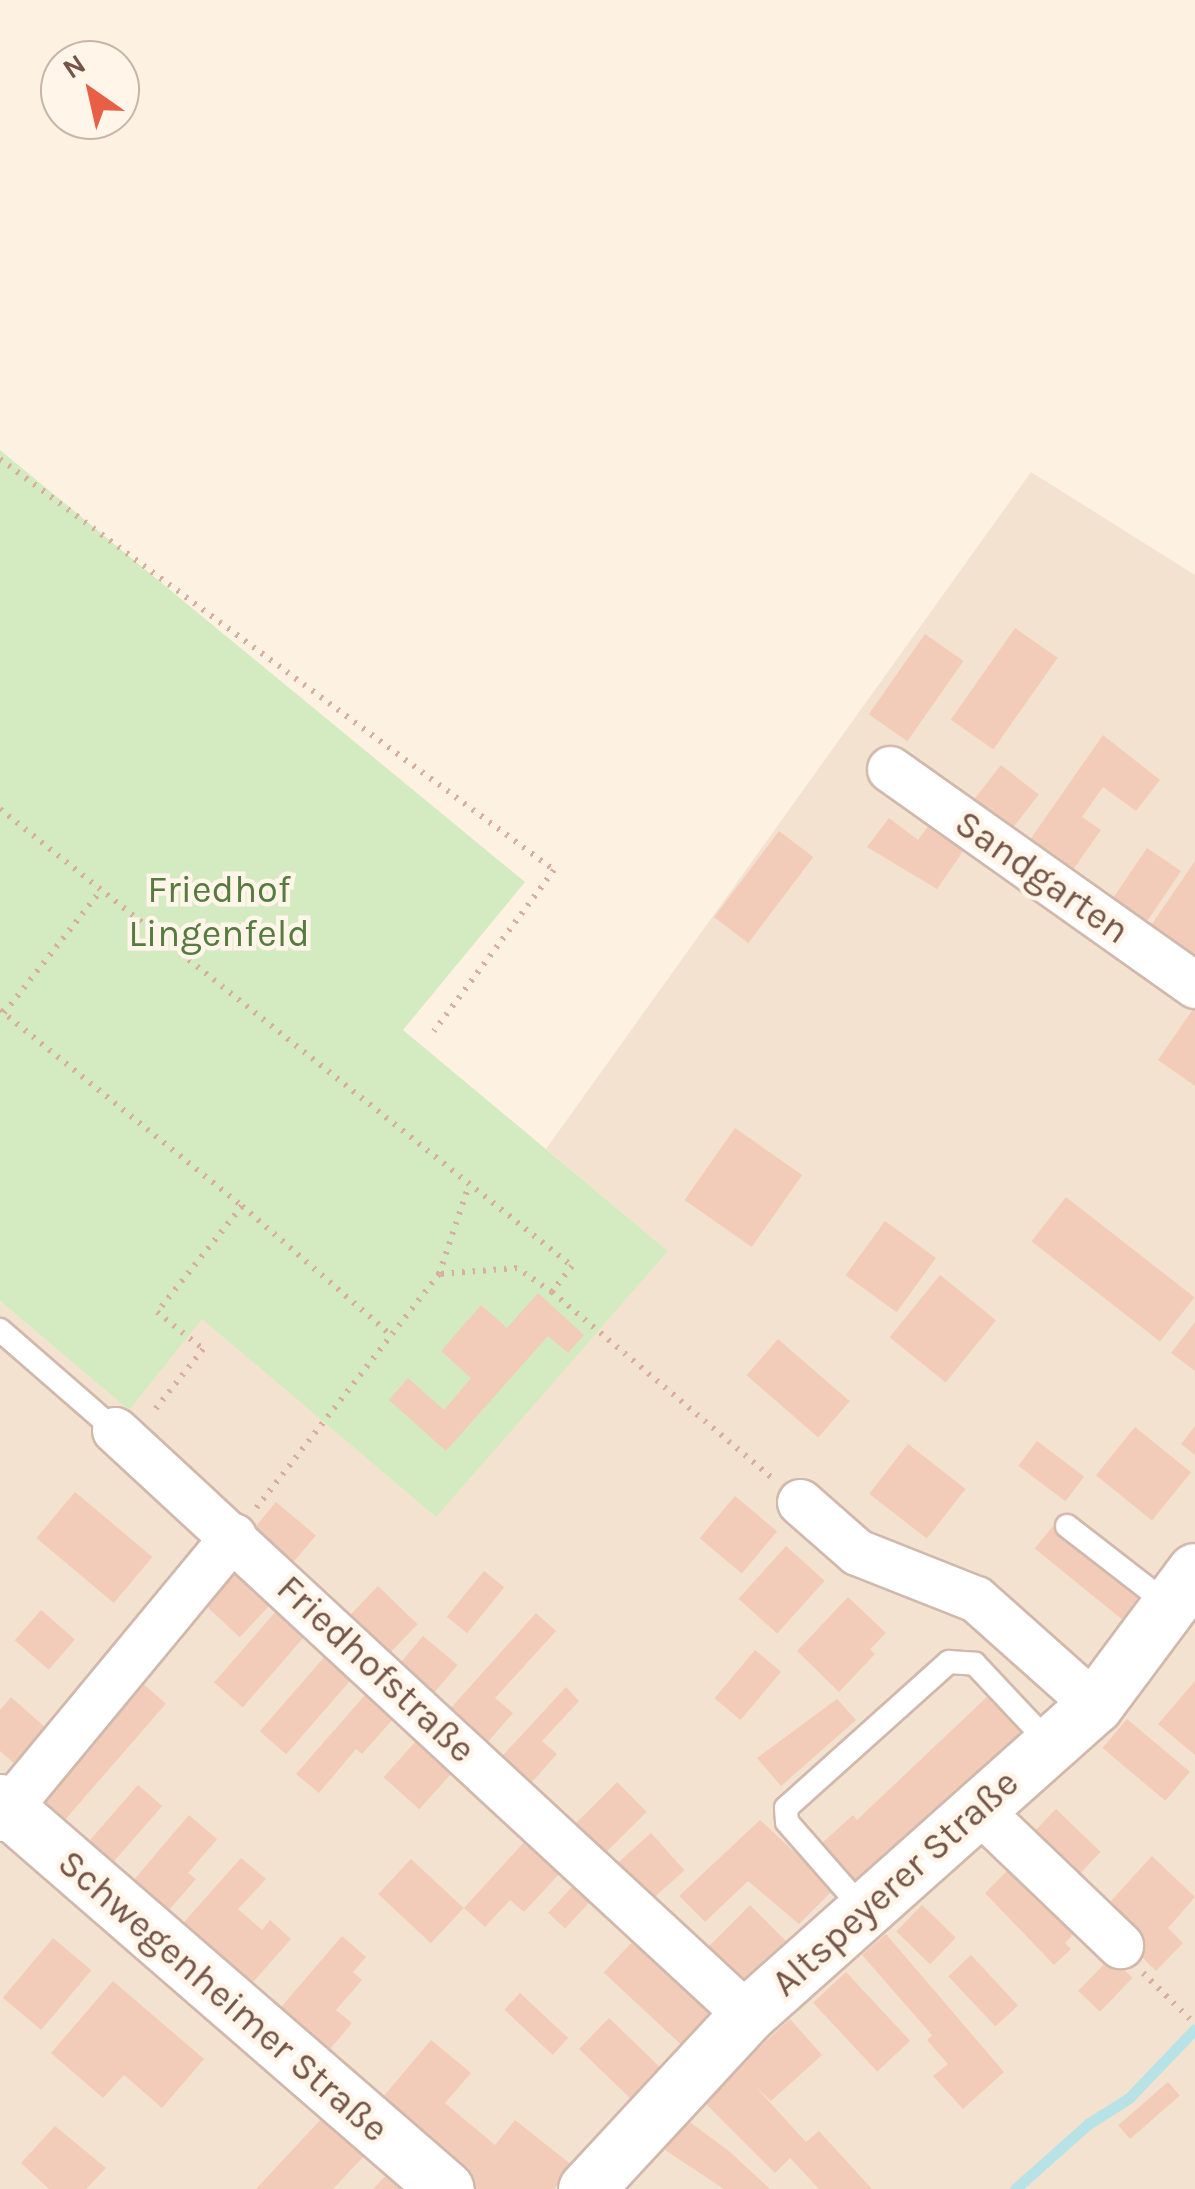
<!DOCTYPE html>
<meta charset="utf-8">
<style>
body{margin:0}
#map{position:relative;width:1195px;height:2189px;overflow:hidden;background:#fdf1e2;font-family:Karla,sans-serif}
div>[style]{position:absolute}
.residential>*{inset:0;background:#f4e2d0}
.green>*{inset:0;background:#d4eac1}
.stream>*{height:11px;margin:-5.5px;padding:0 5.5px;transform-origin:5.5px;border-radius:5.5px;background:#b7e2e6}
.building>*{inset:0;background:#f2ccb9;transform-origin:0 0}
.path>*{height:6px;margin-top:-3px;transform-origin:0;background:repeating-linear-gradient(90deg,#d7b09d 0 2.5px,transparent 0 10.5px)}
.roads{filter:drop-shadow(2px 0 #d0b9ac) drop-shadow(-2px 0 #d0b9ac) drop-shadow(0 2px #d0b9ac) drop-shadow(0 -2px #d0b9ac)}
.service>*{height:22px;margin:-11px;padding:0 11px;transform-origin:11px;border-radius:11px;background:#fff}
.minor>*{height:45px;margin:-22.5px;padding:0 22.5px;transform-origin:22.5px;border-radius:22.5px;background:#fff}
.secondary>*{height:55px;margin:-27.5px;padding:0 27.5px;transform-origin:27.5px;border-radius:27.5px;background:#fff}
span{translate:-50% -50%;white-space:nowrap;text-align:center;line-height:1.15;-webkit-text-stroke:9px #fff5e9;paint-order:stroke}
.street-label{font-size:38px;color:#755548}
.park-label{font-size:38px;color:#557b40}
.north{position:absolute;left:40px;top:40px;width:100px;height:100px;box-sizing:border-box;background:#fff5e9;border:2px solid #c8b5a9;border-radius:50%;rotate:326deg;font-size:28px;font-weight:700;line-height:40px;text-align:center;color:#755548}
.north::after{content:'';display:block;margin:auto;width:35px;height:45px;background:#e95f45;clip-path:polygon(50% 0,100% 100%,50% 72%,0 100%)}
</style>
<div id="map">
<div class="residential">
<div style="clip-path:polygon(1031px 472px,1195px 575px,1195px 2189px,0 2189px,0 1301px,128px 1409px,201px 1318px,435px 1516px,668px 1251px,546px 1149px)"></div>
</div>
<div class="green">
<div style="clip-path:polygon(0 450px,525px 882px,403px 1030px,668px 1251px,436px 1517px,202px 1319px,129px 1410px,0 1301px)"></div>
</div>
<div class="stream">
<div style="left:1015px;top:2189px;width:98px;rotate:-41.7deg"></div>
<div style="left:1088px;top:2124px;width:49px;rotate:-32.4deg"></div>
<div style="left:1129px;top:2098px;width:95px;rotate:-46.3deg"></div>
</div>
<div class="building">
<div style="left:1015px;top:628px;width:52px;height:112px;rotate:35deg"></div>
<div style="left:925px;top:634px;width:47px;height:98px;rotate:35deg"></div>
<div style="clip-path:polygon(1103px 735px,1160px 780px,1136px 811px,1103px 787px,1082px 817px,1101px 830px,1070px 874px,1027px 844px)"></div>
<div style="left:1001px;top:765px;width:48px;height:47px;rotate:38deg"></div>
<div style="clip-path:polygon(889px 818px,918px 840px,929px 825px,964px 850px,937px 889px,867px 847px)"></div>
<div style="left:779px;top:831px;width:43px;height:108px;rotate:37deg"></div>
<div style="left:1147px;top:848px;width:41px;height:64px;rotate:34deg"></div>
<div style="clip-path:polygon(1195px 861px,1195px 956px,1192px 959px,1150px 927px)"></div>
<div style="clip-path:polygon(1195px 1006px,1195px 1086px,1158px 1060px)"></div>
<div style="left:735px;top:1128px;width:82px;height:88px;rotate:35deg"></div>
<div style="left:1066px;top:1197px;width:163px;height:56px;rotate:38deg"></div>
<div style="left:885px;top:1221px;width:63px;height:67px;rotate:36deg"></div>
<div style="left:940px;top:1275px;width:72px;height:80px;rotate:39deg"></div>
<div style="clip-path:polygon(538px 1293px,584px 1335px,568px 1353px,548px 1336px,446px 1451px,389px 1400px,408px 1378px,444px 1410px,471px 1378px,441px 1351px,481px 1305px,507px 1328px)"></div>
<div style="clip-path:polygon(1195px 1322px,1195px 1371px,1171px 1353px)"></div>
<div style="left:778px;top:1339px;width:95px;height:48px;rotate:41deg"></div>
<div style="clip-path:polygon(1195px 1426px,1195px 1455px,1181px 1444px)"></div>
<div style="left:1135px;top:1427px;width:72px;height:62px;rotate:39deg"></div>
<div style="left:1037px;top:1441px;width:59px;height:31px;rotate:37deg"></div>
<div style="left:908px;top:1444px;width:73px;height:63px;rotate:38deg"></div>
<div style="left:75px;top:1492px;width:101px;height:60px;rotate:40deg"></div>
<div style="left:735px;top:1496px;width:55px;height:55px;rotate:40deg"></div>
<div style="left:276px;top:1502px;width:52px;height:47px;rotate:40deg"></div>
<div style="left:1053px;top:1526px;width:117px;height:29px;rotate:39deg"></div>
<div style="left:786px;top:1546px;width:52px;height:71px;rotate:42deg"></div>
<div style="left:231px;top:1569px;width:53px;height:44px;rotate:43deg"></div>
<div style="left:484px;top:1571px;width:26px;height:59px;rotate:39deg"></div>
<div style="left:378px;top:1586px;width:55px;height:52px;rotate:44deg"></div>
<div style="clip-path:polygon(848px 1597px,886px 1633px,870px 1649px,875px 1654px,839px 1692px,797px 1651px)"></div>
<div style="left:41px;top:1610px;width:45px;height:40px;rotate:41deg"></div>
<div style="left:277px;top:1610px;width:38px;height:96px;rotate:41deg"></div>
<div style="clip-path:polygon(536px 1613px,556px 1631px,495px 1698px,513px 1713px,479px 1752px,441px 1719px)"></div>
<div style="left:423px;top:1636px;width:45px;height:48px;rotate:40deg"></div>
<div style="left:755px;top:1650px;width:34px;height:63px;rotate:40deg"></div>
<div style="left:326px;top:1655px;width:35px;height:101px;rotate:41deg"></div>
<div style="clip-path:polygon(1195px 1681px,1195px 1755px,1158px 1724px)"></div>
<div style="left:141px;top:1682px;width:33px;height:160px;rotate:41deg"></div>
<div style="clip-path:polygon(566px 1687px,579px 1701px,542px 1741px,557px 1754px,523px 1792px,494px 1765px)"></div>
<div style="clip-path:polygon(990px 1694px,1031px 1741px,861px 1891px,820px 1845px,853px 1815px,857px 1820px)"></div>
<div style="clip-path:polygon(365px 1695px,393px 1719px,362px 1754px,356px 1749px,319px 1793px,296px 1774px)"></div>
<div style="clip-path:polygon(11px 1697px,56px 1737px,24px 1772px,0 1751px,0 1710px)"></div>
<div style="clip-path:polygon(837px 1699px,856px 1720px,781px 1786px,757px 1758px)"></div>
<div style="left:1127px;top:1719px;width:82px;height:38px;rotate:40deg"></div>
<div style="left:417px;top:1740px;width:48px;height:50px;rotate:42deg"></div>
<div style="left:617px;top:1782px;width:42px;height:66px;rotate:45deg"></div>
<div style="left:138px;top:1785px;width:32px;height:78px;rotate:41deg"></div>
<div style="left:1056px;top:1809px;width:62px;height:47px;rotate:44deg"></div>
<div style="clip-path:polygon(189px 1815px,217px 1839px,188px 1873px,196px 1879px,162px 1918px,127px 1888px)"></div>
<div style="clip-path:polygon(760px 1820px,834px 1889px,799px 1924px,748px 1881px,705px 1922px,679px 1896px)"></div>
<div style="left:651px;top:1833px;width:50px;height:53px;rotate:48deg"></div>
<div style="clip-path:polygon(525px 1841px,560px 1873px,524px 1912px,510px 1900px,485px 1927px,464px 1908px)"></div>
<div style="clip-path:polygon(1152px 1856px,1195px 1897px,1168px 1928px,1183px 1943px,1156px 1971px,1099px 1914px)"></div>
<div style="clip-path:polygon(241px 1858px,266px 1879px,238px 1909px,262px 1930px,270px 1920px,291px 1939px,246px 1990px,176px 1931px)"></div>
<div style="left:411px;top:1859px;width:72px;height:48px;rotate:43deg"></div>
<div style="clip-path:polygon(1012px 1866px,1076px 1932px,1065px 1943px,1071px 1949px,1054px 1965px,985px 1893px)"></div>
<div style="left:574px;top:1885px;width:23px;height:38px;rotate:43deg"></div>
<div style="left:750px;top:1905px;width:61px;height:71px;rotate:45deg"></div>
<div style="left:922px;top:1905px;width:47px;height:37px;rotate:44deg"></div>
<div style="clip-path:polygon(886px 1934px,1004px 2072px,963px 2109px,933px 2076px,948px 2064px,927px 2040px,932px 2035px,862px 1955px)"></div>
<div style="clip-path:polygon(342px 1936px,366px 1957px,353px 1972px,362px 1980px,336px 2010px,352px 2023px,325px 2055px,276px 2013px)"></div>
<div style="left:53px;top:1938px;width:50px;height:78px;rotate:40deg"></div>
<div style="left:633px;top:1941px;width:120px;height:43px;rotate:43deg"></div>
<div style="left:971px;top:1955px;width:69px;height:31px;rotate:47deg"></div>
<div style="left:1111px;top:1957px;width:30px;height:47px;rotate:44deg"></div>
<div style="left:846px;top:1972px;width:94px;height:45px;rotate:47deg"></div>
<div style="clip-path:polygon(113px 1981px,204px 2059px,162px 2108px,124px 2075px,103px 2098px,51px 2053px)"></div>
<div style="left:520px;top:1993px;width:66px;height:23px;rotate:43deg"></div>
<div style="left:609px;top:2018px;width:78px;height:43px;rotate:44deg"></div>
<div style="clip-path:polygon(790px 2019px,822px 2055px,771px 2101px,755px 2086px,806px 2142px,819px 2131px,872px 2189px,819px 2189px,790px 2158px,775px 2173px,702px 2100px)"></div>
<div style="clip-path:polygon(431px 2040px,471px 2073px,445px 2103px,495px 2145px,515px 2120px,573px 2166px,554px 2189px,468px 2189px,377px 2104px)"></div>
<div style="left:1168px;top:2082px;width:18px;height:66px;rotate:49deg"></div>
<div style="clip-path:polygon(323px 2117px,365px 2155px,333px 2189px,256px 2189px)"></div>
<div style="clip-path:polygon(687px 2120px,730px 2152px,770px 2189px,724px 2189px,665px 2150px)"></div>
<div style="clip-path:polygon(55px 2126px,106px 2168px,86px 2189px,49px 2189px,21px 2163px)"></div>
<div style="clip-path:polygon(389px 2172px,409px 2189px,373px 2189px)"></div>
</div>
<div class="path">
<div style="left:0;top:459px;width:690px;rotate:36.57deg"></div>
<div style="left:554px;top:870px;width:201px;rotate:126.7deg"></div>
<div style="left:0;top:809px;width:732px;rotate:38.62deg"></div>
<div style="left:572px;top:1266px;width:33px;rotate:128deg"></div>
<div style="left:552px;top:1292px;width:42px;rotate:-145.6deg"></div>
<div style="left:517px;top:1268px;width:78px;rotate:175.6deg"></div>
<div style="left:439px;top:1274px;width:297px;rotate:128deg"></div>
<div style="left:0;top:1010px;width:311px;rotate:39deg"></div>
<div style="left:242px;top:1206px;width:136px;rotate:128.7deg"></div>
<div style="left:157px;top:1312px;width:59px;rotate:38.8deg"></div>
<div style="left:203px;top:1349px;width:80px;rotate:128.4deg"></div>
<div style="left:4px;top:1013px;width:157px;rotate:-51.7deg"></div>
<div style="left:242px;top:1206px;width:197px;rotate:40.9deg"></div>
<div style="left:439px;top:1274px;width:94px;rotate:-71.4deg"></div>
<div style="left:552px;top:1292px;width:289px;rotate:40.2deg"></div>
<div style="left:1143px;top:1973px;width:73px;rotate:44.4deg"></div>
</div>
<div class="roads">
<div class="service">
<div style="left:0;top:1330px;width:152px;rotate:41deg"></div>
<div style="left:1067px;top:1526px;width:129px;rotate:37.8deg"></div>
<div style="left:864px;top:1910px;width:117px;rotate:-131.2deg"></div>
<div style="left:787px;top:1822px;width:14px;rotate:-94deg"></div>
<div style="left:786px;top:1808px;width:219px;rotate:-41.9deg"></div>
<div style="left:949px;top:1662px;width:26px;rotate:4deg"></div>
<div style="left:975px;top:1664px;width:110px;rotate:46.8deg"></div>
</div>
<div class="minor">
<div style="left:890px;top:769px;width:374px;rotate:35.3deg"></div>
<div style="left:115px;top:1430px;width:861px;rotate:42.79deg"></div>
<div style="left:800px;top:1502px;width:76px;rotate:41.3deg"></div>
<div style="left:857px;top:1552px;width:128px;rotate:21.6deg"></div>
<div style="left:976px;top:1599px;width:159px;rotate:41.7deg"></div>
<div style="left:978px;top:1809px;width:197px;rotate:43.8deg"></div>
<div style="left:0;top:1818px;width:366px;rotate:-50.4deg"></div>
</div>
<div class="secondary">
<div style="left:0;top:1802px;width:590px;rotate:40.95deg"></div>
<div style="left:586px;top:2189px;width:237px;rotate:-47.2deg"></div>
<div style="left:747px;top:2015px;width:466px;rotate:-41.7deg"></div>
<div style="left:1095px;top:1705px;width:167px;rotate:-53.3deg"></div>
</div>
</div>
<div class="street-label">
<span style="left:1042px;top:877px;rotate:35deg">Sandgarten</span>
<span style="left:376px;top:1669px;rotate:43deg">Friedhofstraße</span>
<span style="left:895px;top:1883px;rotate:-42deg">Altspeyerer Straße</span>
<span style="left:223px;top:1996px;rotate:41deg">Schwegenheimer Straße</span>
</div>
<div class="park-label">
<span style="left:219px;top:912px">Friedhof<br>Lingenfeld</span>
</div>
<div class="north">N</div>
</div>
